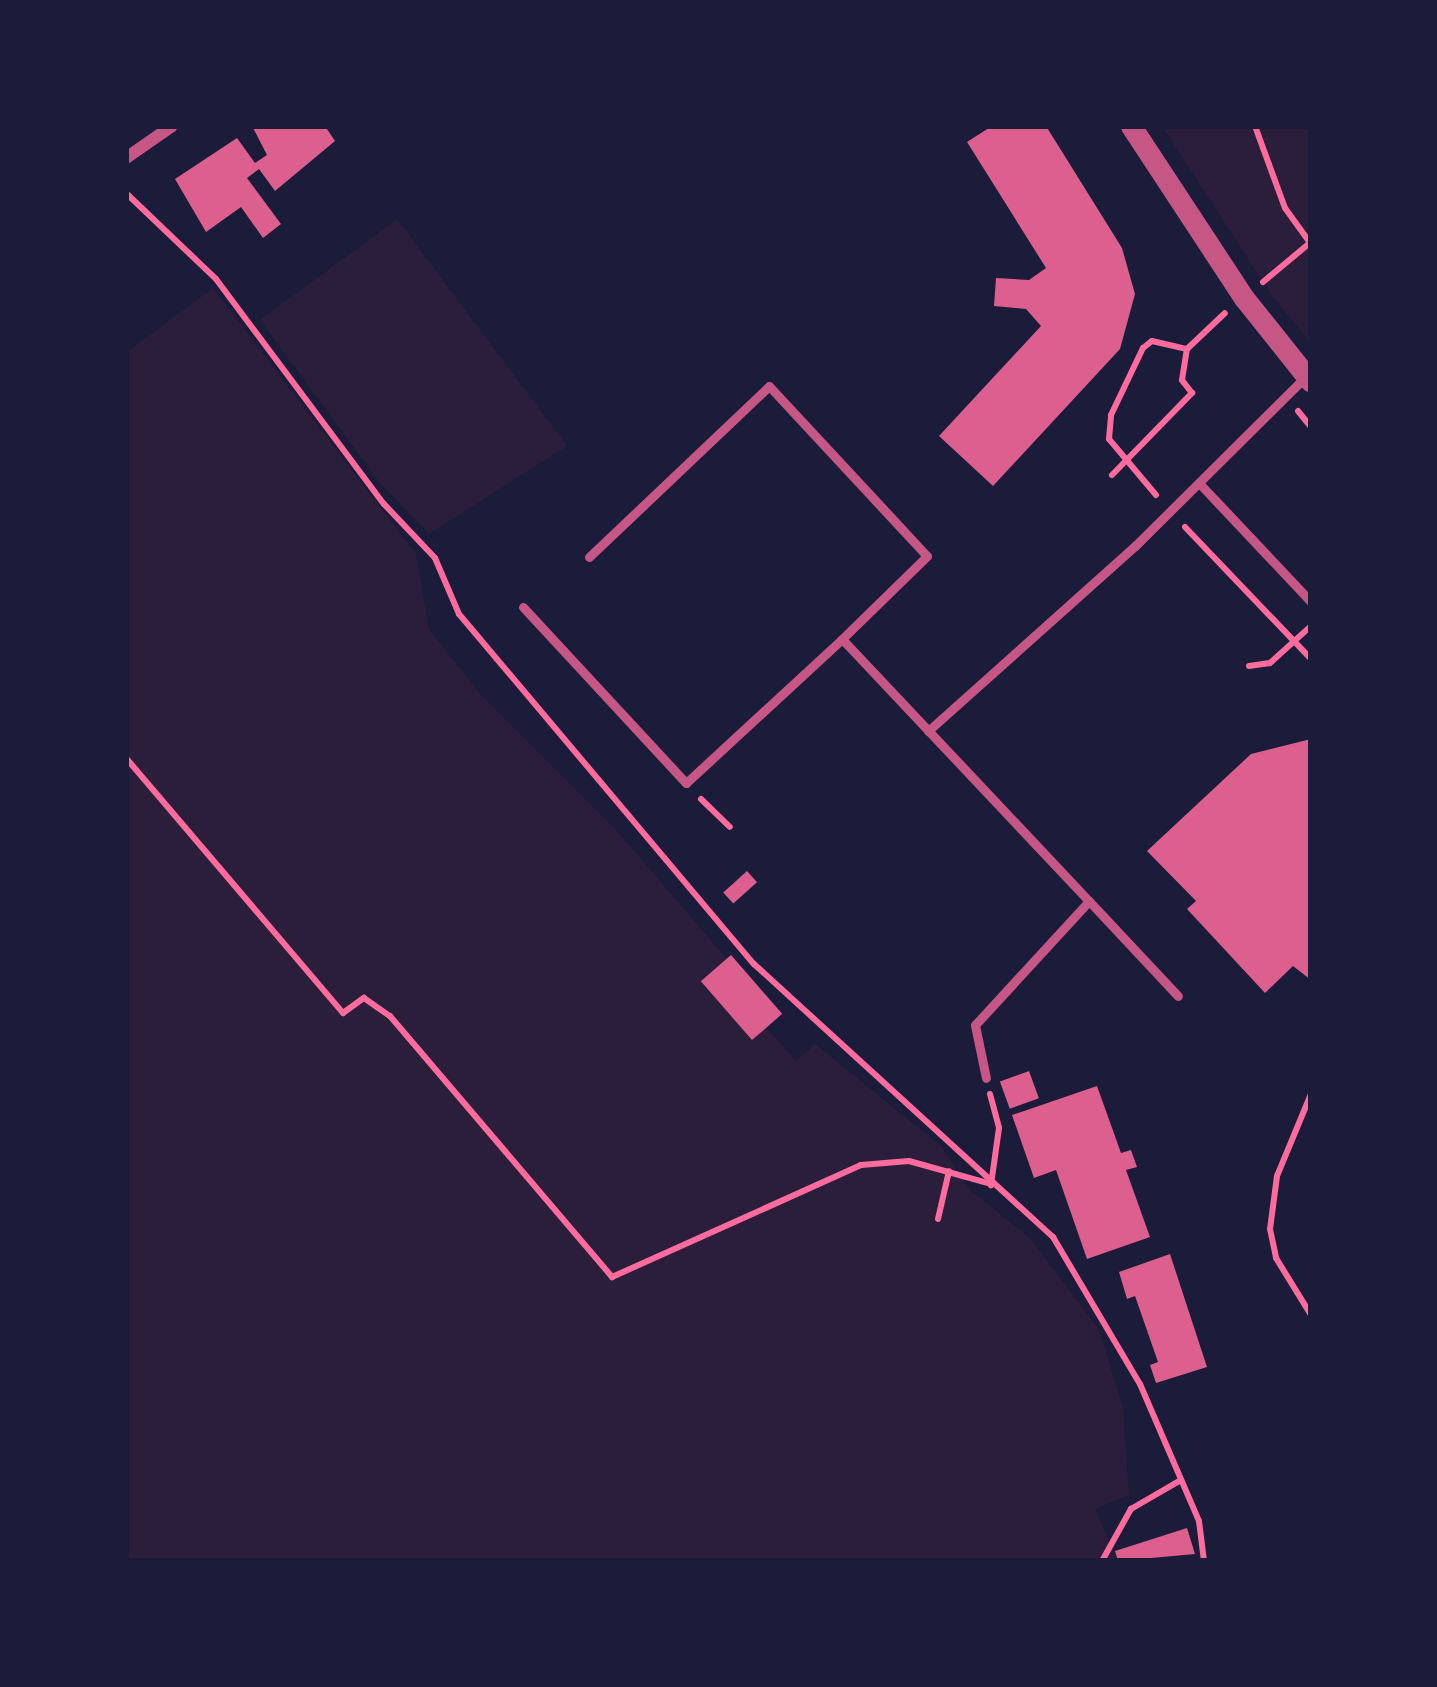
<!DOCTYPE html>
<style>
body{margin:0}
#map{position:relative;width:1437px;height:1687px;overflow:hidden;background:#1b1b3a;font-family:Karla,sans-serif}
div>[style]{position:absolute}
.green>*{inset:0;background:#2a1e3b}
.building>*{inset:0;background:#dd5f8e;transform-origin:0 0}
.path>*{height:6px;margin:-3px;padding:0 3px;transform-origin:3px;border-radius:3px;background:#ff6b9d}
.service>*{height:9px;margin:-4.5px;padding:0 4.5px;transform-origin:4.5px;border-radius:4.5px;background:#c65784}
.minor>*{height:12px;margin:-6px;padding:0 6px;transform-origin:6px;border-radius:6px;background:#c65784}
.tertiary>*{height:21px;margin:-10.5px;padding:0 10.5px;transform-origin:10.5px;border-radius:10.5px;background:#c65784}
span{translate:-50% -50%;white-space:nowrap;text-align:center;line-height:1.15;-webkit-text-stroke:12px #1b1b3a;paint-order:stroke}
.frame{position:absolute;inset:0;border:129px solid #1b1b3a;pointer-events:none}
</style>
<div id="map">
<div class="green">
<div style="clip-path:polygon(1162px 126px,1311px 126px,1311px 343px,1273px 297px)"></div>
<div style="clip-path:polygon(397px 219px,567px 446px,429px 534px,380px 483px,260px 320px)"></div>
<div style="clip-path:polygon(213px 288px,416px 554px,429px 629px,480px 694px,616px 830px,727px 959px,701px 983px,752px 1040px,766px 1027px,796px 1061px,815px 1044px,941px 1146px,970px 1190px,1030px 1238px,1099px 1330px,1123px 1407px,1129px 1495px,1095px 1509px,1118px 1561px,126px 1561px,126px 353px)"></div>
</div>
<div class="building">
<div style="clip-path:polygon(252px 126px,325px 126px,335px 141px,275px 191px,259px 169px,247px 178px,281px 224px,263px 238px,241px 207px,206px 232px,175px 179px,237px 138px,255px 163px,267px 155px)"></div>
<div style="clip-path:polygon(992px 126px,1046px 126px,1122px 248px,1135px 294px,1120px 349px,993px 486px,939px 436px,1041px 326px,1026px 309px,994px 306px,996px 278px,1029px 280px,1046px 268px,967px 142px)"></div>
<div style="clip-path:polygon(1311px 739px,1311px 980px,1293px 966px,1265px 993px,1187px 909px,1196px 901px,1147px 851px,1251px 754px)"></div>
<div style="left:747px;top:871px;width:15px;height:32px;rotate:48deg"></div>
<div style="left:731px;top:955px;width:78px;height:40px;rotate:49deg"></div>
<div style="left:1029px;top:1071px;width:29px;height:31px;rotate:70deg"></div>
<div style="clip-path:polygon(1097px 1086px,1121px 1153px,1131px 1150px,1137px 1167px,1126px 1170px,1150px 1237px,1087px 1259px,1056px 1170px,1034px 1178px,1012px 1115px)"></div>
<div style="clip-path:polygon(1170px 1254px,1207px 1367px,1156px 1383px,1150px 1365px,1158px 1362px,1135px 1296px,1127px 1299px,1119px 1272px)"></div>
<div style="clip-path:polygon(1187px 1528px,1195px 1554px,1118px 1561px,1115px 1551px)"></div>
</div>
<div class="path">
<div style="left:1255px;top:126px;width:87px;rotate:69.9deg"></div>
<div style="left:1285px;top:208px;width:44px;rotate:54.2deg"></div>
<div style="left:126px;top:193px;width:124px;rotate:43.7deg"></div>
<div style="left:216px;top:279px;width:281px;rotate:53.3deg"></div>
<div style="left:384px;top:504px;width:74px;rotate:46.6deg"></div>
<div style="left:435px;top:558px;width:61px;rotate:66.8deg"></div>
<div style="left:459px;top:614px;width:458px;rotate:49.9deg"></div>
<div style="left:754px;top:964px;width:405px;rotate:42.4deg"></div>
<div style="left:1053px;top:1237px;width:171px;rotate:59.4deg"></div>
<div style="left:1140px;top:1384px;width:149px;rotate:66.7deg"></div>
<div style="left:1199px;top:1521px;width:40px;rotate:82.9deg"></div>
<div style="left:1263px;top:282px;width:62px;rotate:-39.8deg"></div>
<div style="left:1298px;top:411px;width:21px;rotate:51deg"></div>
<div style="left:1112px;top:475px;width:115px;rotate:-45.7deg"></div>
<div style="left:1192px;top:393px;width:16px;rotate:-128deg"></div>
<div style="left:1182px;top:380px;width:31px;rotate:-81deg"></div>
<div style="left:1187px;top:349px;width:52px;rotate:-43.5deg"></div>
<div style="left:1156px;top:495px;width:73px;rotate:-130deg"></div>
<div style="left:1109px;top:439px;width:24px;rotate:-85deg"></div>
<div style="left:1111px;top:415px;width:74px;rotate:-64.5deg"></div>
<div style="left:1143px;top:348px;width:11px;rotate:-38deg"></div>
<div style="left:1152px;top:341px;width:36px;rotate:13deg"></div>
<div style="left:1185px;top:527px;width:182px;rotate:46.3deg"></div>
<div style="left:1249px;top:666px;width:21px;rotate:-8deg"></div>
<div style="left:1270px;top:663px;width:55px;rotate:-42.1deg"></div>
<div style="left:126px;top:758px;width:335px;rotate:49.6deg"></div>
<div style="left:343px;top:1013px;width:26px;rotate:-36deg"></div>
<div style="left:364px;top:998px;width:32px;rotate:35deg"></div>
<div style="left:390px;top:1016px;width:343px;rotate:49.6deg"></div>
<div style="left:612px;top:1277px;width:273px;rotate:-24.2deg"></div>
<div style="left:861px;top:1165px;width:48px;rotate:-4.8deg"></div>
<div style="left:909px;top:1161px;width:82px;rotate:15.6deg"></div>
<div style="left:701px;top:799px;width:40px;rotate:44deg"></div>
<div style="left:990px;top:1094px;width:35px;rotate:75deg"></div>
<div style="left:999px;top:1128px;width:58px;rotate:98deg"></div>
<div style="left:1311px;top:1094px;width:89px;rotate:112.5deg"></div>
<div style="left:1277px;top:1176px;width:53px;rotate:97.5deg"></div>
<div style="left:1270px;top:1229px;width:30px;rotate:78deg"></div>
<div style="left:1276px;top:1258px;width:67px;rotate:58.4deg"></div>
<div style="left:938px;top:1219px;width:49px;rotate:-77.1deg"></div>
<div style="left:1102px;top:1561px;width:60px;rotate:-60.9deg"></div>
<div style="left:1131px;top:1509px;width:58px;rotate:-30.1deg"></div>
</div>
<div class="service">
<div style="left:1199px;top:483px;width:163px;rotate:46.7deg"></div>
<div style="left:589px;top:557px;width:248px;rotate:-43.5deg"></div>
<div style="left:769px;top:386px;width:232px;rotate:47.1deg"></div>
<div style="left:927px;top:556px;width:119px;rotate:135.7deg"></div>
<div style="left:842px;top:639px;width:360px;rotate:46.7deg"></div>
<div style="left:1089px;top:901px;width:168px;rotate:132.6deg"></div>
<div style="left:975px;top:1025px;width:54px;rotate:78.3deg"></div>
<div style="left:523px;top:607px;width:240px;rotate:47.2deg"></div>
<div style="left:686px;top:783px;width:212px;rotate:-42.7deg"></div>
<div style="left:928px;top:731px;width:278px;rotate:-41.8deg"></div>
<div style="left:1135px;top:546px;width:241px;rotate:-44.8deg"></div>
<div style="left:1089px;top:901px;width:130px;rotate:46.9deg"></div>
</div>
<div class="minor">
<div style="left:126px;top:158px;width:56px;rotate:-34.8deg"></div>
</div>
<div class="tertiary">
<div style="left:1131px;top:126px;width:206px;rotate:56.7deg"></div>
<div style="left:1244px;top:298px;width:107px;rotate:51.4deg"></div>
</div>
<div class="frame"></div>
</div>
